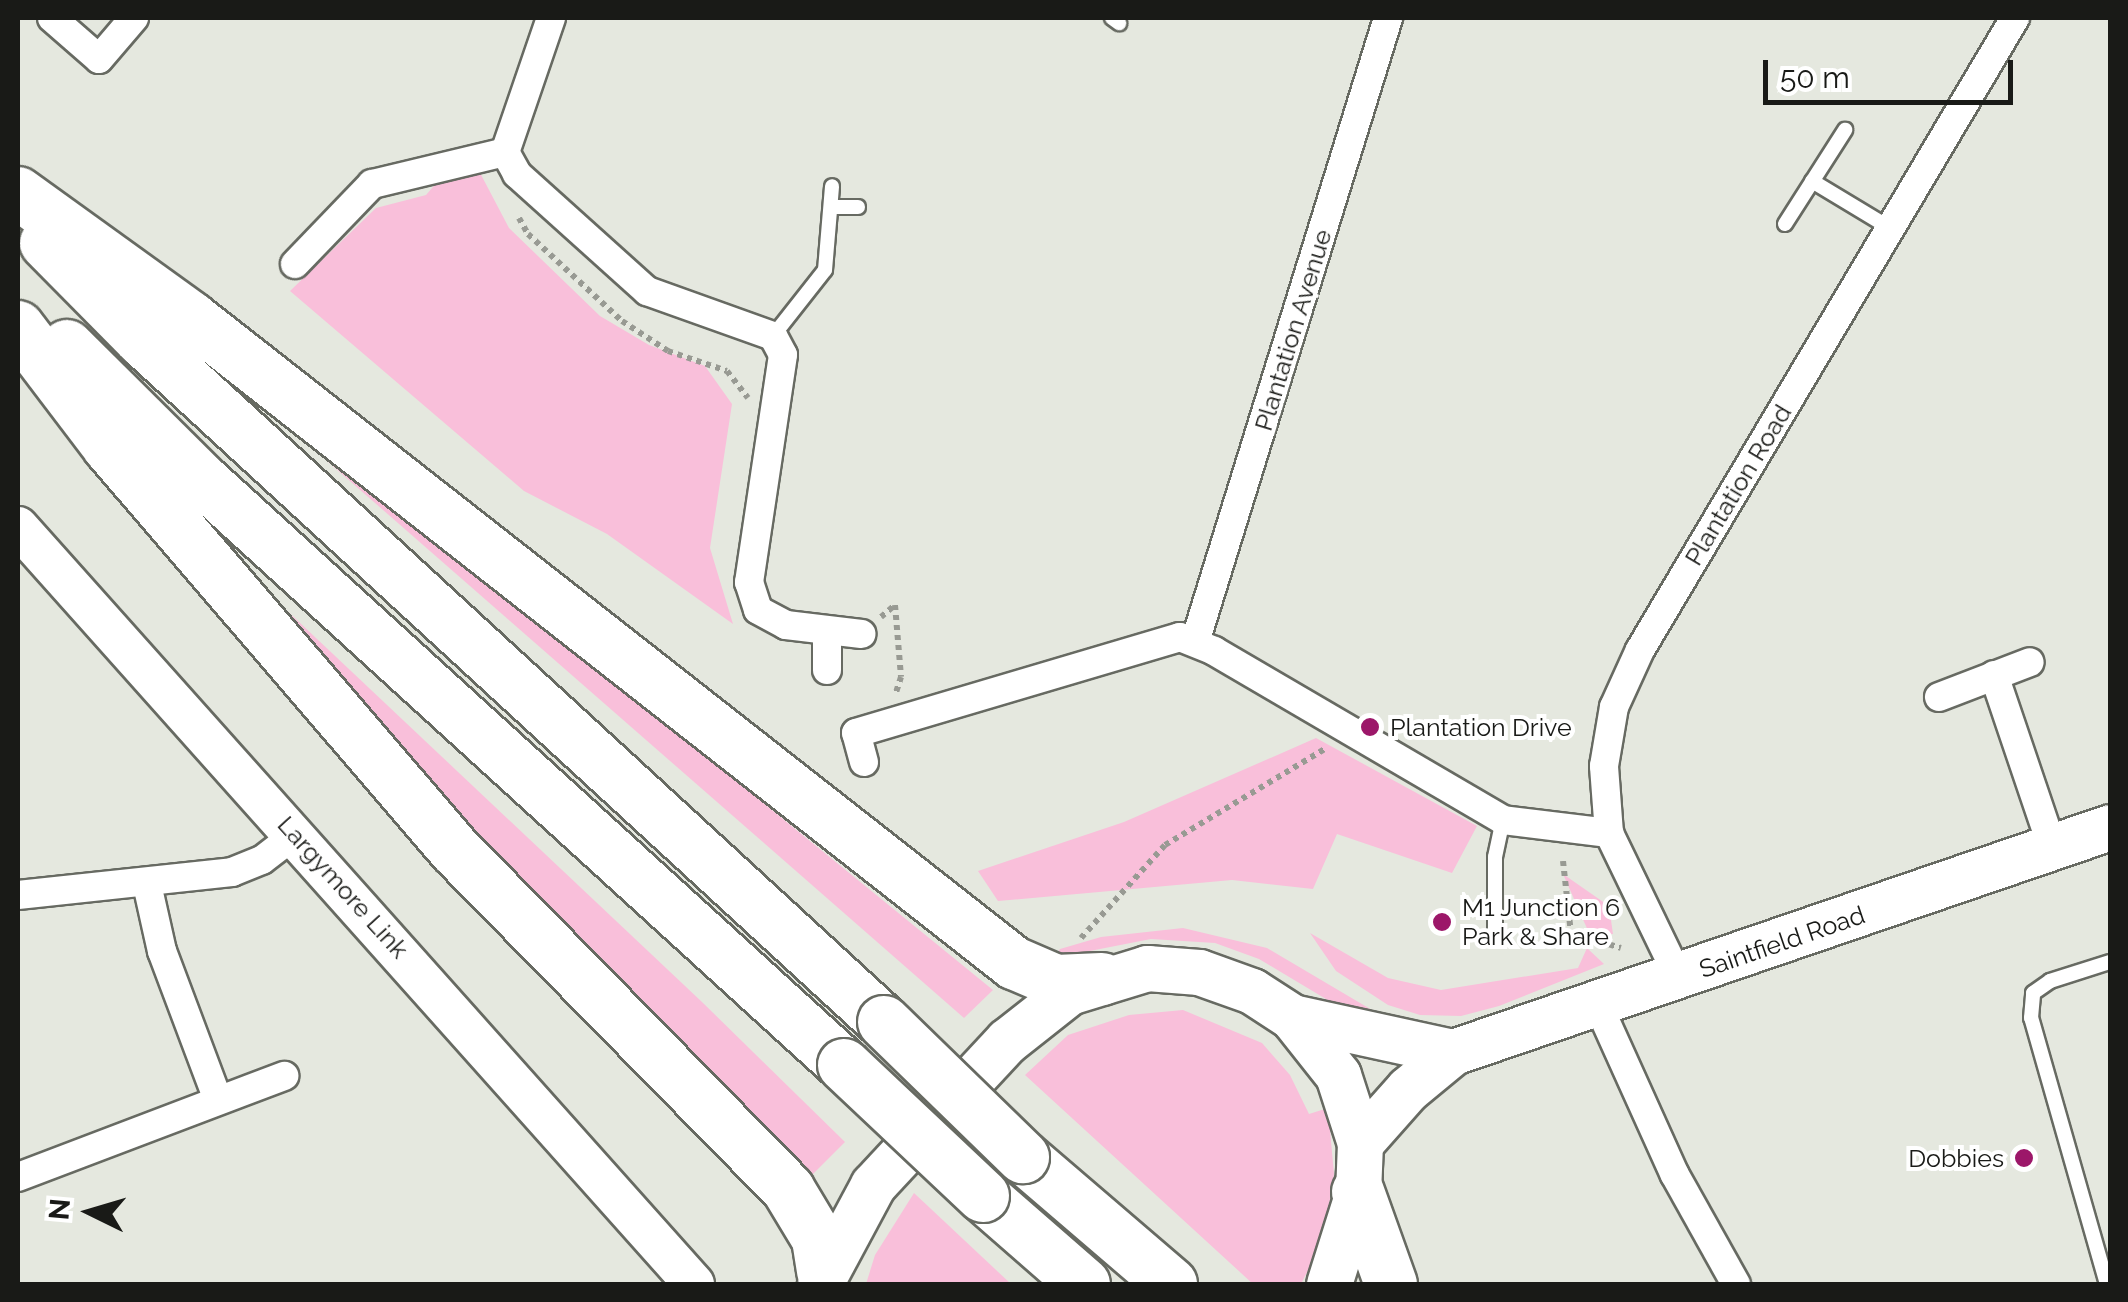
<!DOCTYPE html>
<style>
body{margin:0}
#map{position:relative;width:2128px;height:1302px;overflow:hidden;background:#e5e8df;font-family:Raleway,sans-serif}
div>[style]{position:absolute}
.green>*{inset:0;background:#f9bfda}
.path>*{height:6px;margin-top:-3px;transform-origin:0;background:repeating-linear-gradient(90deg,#989a93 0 5px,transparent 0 10px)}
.roads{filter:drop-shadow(2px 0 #676a62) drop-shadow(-2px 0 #676a62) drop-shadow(0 2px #676a62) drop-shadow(0 -2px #676a62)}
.lane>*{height:14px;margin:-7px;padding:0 7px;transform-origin:7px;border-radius:7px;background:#fff}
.street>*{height:28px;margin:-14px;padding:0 14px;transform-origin:14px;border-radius:14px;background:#fff}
.secondary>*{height:40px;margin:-20px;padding:0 20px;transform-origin:20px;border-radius:20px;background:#fff}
.primary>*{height:45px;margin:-22.5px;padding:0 22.5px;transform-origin:22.5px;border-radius:22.5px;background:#fff}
.highway>*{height:52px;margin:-26px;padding:0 26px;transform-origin:26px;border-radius:26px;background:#fff}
.bridges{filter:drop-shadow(2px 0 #676a62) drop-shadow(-2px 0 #676a62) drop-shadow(0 2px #676a62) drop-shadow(0 -2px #676a62)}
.highway-bridge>*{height:52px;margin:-26px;padding:0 26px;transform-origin:26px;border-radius:26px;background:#fff}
.dots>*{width:28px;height:28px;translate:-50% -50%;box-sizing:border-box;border:5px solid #fff;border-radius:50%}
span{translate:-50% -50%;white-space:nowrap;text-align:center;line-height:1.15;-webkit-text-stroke:8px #fff;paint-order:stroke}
.street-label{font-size:25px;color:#191a17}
.poi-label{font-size:25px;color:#191a17}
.left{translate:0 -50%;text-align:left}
.right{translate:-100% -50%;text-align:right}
.frame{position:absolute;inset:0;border:20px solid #191a17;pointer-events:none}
.north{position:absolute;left:40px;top:1162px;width:100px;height:100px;-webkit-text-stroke:8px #fff;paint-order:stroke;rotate:275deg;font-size:28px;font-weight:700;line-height:40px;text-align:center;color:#191a17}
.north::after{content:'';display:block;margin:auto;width:35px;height:45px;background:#191a17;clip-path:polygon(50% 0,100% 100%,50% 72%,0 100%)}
.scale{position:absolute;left:1763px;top:60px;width:250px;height:45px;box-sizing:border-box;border:5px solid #191a17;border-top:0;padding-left:12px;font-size:30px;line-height:35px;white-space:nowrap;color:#191a17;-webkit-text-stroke:8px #fff;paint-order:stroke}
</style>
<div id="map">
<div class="green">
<div style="clip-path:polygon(478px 169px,509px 228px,600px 316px,649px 345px,705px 366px,732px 404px,710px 548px,733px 624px,607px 534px,524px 491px,290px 291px,376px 208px,426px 195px,439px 180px)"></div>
<div style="clip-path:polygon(271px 412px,515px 601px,993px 990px,964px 1018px)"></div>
<div style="clip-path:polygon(211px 539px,702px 1002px,845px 1142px,806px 1181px,547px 920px)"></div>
<div style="clip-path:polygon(1316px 738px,1477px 826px,1452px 873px,1337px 834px,1313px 889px,1232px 880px,998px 901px,978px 871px,1124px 822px)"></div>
<div style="clip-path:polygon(1563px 874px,1609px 906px,1613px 934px,1589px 933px)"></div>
<div style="clip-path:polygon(1183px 928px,1267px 948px,1377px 1013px,1356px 1017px,1259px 959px,1215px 943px,1151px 939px,1054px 958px,1060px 949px,1101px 937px)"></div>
<div style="clip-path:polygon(1310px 933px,1388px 978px,1441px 990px,1578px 968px,1587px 948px,1604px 964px,1499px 1006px,1461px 1016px,1420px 1015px,1388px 1005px,1336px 971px)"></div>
<div style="clip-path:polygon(1183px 1010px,1262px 1043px,1290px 1075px,1309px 1114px,1328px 1108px,1334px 1174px,1324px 1239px,1301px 1284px,1253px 1284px,1025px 1075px,1068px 1035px,1129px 1015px)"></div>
<div style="clip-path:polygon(914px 1193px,1011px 1284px,866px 1284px,875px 1255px)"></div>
</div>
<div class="path">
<div style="left:519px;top:218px;width:18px;rotate:61deg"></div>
<div style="left:528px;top:234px;width:128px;rotate:42.8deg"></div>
<div style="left:622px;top:321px;width:55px;rotate:33.1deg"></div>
<div style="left:668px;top:351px;width:62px;rotate:18.7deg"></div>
<div style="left:727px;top:371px;width:34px;rotate:52deg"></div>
<div style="left:881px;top:617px;width:18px;rotate:-41deg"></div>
<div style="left:895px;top:605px;width:72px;rotate:85.2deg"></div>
<div style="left:901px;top:677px;width:16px;rotate:108deg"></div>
<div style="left:1563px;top:861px;width:72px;rotate:83.7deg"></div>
<div style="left:1571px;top:933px;width:52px;rotate:16.7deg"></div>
<div style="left:1081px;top:938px;width:125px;rotate:-47.9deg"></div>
<div style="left:1165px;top:845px;width:187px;rotate:-31deg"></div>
</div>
<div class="roads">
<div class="lane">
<div style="left:1112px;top:18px;width:9px;rotate:36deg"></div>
<div style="left:1812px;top:181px;width:91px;rotate:31.1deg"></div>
<div style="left:831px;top:207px;width:27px"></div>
<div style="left:1785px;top:224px;width:112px;rotate:-57.4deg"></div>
<div style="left:773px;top:336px;width:84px;rotate:-51.8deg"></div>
<div style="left:825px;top:270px;width:84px;rotate:-85.2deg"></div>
<div style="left:1495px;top:937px;width:80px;rotate:-90deg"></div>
<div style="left:1495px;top:857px;width:38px;rotate:-78deg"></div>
<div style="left:2107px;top:1284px;width:277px;rotate:-105.9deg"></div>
<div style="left:2031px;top:1018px;width:25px;rotate:-85deg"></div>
<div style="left:2033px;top:993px;width:21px;rotate:-35deg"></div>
<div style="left:2050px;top:981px;width:63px;rotate:-17.6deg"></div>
</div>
<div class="street">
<div style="left:52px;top:18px;width:62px;rotate:41.1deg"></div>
<div style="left:99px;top:59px;width:54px;rotate:-49.5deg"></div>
<div style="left:551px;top:18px;width:142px;rotate:108.9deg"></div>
<div style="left:505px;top:152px;width:25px;rotate:61deg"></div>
<div style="left:517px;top:174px;width:175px;rotate:42deg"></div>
<div style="left:647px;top:291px;width:134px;rotate:19.7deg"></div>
<div style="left:773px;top:336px;width:21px;rotate:62deg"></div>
<div style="left:783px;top:355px;width:230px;rotate:98.5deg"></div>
<div style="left:749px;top:582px;width:29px;rotate:72deg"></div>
<div style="left:758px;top:610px;width:32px;rotate:28deg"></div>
<div style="left:786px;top:625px;width:76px;rotate:6.8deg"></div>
<div style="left:295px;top:264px;width:111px;rotate:-46.1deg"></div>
<div style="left:372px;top:184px;width:137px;rotate:-13.5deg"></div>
<div style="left:1195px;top:642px;width:653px;rotate:-72.81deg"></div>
<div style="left:827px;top:670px;width:37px;rotate:-90deg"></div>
<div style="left:1994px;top:675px;width:181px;rotate:71.3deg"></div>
<div style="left:1939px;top:697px;width:97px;rotate:-21deg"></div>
<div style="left:864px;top:762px;width:30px;rotate:-105deg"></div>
<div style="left:856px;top:733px;width:338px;rotate:-16.5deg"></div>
<div style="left:1180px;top:637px;width:37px;rotate:22deg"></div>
<div style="left:1214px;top:651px;width:335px;rotate:30.3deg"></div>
<div style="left:1503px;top:820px;width:107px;rotate:7deg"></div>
<div style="left:147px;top:884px;width:69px;rotate:77.4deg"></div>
<div style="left:162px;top:951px;width:159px;rotate:69.4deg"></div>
<div style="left:18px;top:895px;width:215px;rotate:-6.1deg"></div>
<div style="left:232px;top:872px;width:32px;rotate:-22deg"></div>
<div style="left:262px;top:860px;width:44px;rotate:-37.6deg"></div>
<div style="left:1679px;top:978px;width:161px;rotate:-115.8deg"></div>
<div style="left:1609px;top:833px;width:67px;rotate:-94.3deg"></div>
<div style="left:1604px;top:766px;width:60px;rotate:-80.4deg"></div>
<div style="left:1614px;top:707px;width:63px;rotate:-65.5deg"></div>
<div style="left:1640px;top:650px;width:735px;rotate:-59.32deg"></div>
<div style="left:1599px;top:1007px;width:184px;rotate:65.7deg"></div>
<div style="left:1675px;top:1175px;width:125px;rotate:60.8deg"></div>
<div style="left:18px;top:1177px;width:285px;rotate:-20.8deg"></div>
</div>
<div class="secondary">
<div style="left:18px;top:527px;width:1015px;rotate:48.24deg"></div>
</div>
<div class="primary">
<div style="left:1292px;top:1017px;width:165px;rotate:12.3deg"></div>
<div style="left:1453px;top:1052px;width:694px;rotate:-18.9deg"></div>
<div style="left:1360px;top:1143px;width:72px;rotate:-48.4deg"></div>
<div style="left:1408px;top:1089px;width:58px;rotate:-39.4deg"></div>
<div style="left:820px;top:1284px;width:112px;rotate:-61.8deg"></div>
<div style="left:873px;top:1185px;width:197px;rotate:-47.1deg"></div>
<div style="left:1007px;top:1041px;width:79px;rotate:-38.3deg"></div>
<div style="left:1069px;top:992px;width:82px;rotate:-17.1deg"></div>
<div style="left:1147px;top:968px;width:52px;rotate:4.4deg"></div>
<div style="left:1199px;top:972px;width:56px;rotate:19.7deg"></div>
<div style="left:1252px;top:991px;width:48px;rotate:33deg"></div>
<div style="left:1292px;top:1017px;width:74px;rotate:51.6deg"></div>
<div style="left:1338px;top:1075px;width:71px;rotate:72.1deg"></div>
<div style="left:1360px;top:1143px;width:49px;rotate:92.3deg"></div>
<div style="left:1358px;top:1192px;width:96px;rotate:107.5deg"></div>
</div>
<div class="highway">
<div style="left:18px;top:193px;width:213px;rotate:35.8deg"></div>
<div style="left:191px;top:318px;width:1046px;rotate:38.09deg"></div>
<div style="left:1014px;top:963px;width:46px;rotate:23.2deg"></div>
<div style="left:1056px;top:981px;width:46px;rotate:-2.5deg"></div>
<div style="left:46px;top:243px;width:136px;rotate:45.3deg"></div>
<div style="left:142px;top:340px;width:1008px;rotate:42.59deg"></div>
<div style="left:18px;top:327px;width:151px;rotate:52.8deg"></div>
<div style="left:109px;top:447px;width:530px;rotate:49.36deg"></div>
<div style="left:454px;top:849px;width:477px;rotate:45.5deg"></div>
<div style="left:788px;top:1189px;width:58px;rotate:59deg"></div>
<div style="left:818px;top:1239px;width:33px;rotate:81deg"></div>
<div style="left:67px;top:346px;width:189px;rotate:44.8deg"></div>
<div style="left:201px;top:479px;width:870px;rotate:42.34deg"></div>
<div style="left:1023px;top:1157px;width:195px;rotate:40.6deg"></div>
<div style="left:1358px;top:1192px;width:98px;rotate:70.3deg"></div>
<div style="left:983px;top:1196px;width:134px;rotate:41.1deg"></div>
</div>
</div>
<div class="bridges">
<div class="highway-bridge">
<div style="left:884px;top:1022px;width:194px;rotate:44.2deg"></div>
<div style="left:844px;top:1065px;width:191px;rotate:43.3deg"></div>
</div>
</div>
<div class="dots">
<div style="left:1370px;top:727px;background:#9c1769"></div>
<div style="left:1442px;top:922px;background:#9c1769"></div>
<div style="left:2024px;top:1158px;background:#9c1769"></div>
</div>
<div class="street-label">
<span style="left:1293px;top:330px;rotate:-73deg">Plantation Avenue</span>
<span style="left:1738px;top:485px;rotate:-59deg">Plantation Road</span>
<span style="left:343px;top:887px;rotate:48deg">Largymore Link</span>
<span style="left:1782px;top:942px;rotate:-19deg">Saintfield Road</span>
</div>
<div class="poi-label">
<span class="left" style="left:1390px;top:727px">Plantation Drive</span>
<span class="left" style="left:1462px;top:922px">M1 Junction 6<br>Park &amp; Share</span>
<span class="right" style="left:2004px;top:1158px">Dobbies</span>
</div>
<div class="frame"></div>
<div class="north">N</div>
<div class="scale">50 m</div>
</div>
